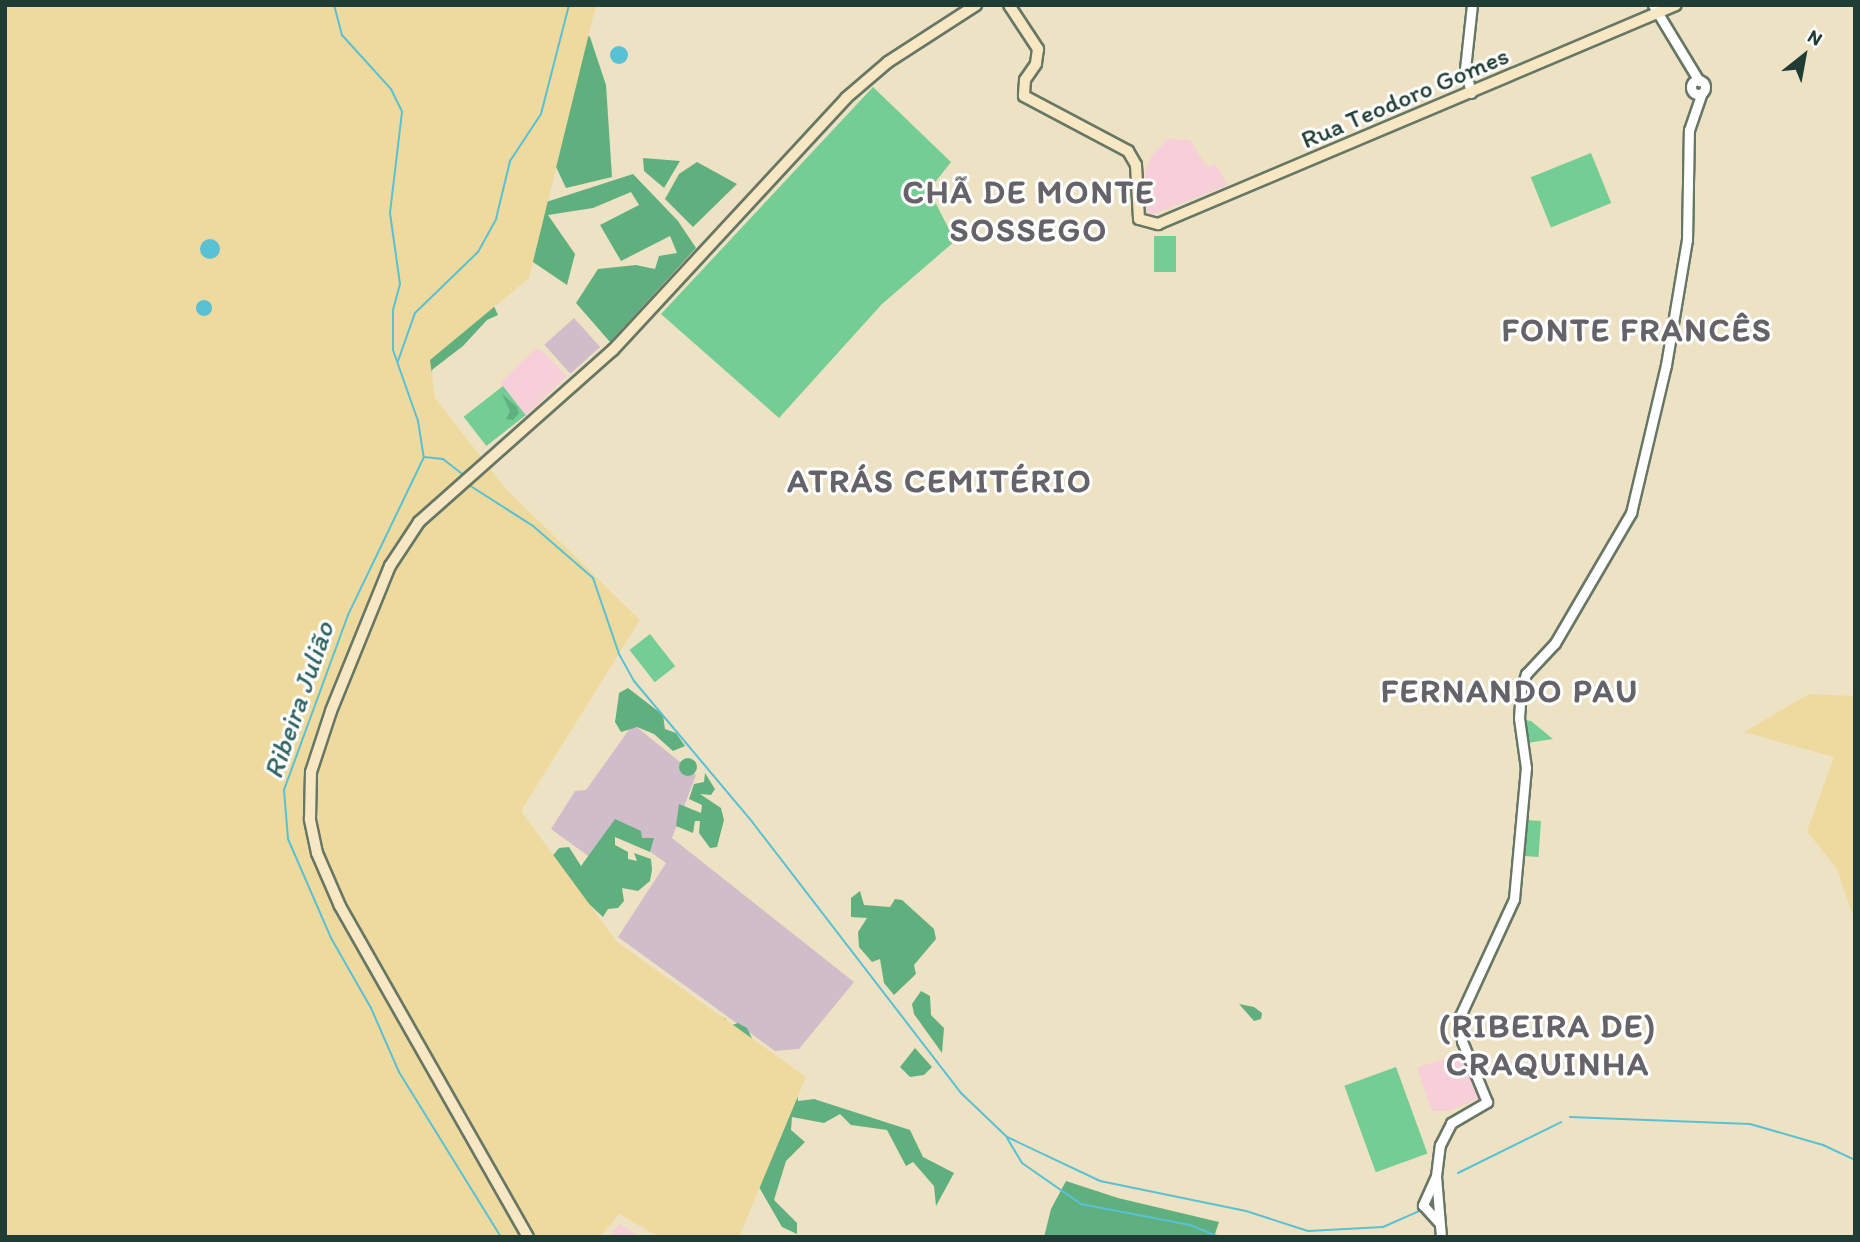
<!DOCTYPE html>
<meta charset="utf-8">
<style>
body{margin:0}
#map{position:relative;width:1860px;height:1242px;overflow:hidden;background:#eee2c4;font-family:Itim,sans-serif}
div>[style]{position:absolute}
.built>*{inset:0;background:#f6cfd8}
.industrial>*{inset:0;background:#d1bdca;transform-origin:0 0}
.green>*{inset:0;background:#74cd94;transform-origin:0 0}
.forest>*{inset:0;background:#5fb07e}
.round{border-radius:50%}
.sand>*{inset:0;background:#eeda9e}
.water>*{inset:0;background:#58c1d4}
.stream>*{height:2px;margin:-1px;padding:0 1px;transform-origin:1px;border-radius:1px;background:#58c1d4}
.roads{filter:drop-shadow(2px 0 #677766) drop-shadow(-2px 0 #677766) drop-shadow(0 2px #677766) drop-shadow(0 -2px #677766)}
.tertiary>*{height:9px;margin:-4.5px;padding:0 4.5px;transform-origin:4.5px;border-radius:4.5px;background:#fff}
.tertiary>.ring{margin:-4.5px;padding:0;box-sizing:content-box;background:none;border:9px solid #fff;border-radius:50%}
.secondary>*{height:10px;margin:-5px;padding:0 5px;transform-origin:5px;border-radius:5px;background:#f7e8c3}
span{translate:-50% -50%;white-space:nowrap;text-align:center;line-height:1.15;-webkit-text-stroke:6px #fff;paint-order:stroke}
.street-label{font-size:26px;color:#1f3d34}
.water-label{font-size:28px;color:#306564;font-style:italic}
.district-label{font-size:33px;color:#656367;font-weight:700;letter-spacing:2px}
.frame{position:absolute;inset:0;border:7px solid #1f3d34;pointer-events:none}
.north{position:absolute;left:1769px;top:21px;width:70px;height:70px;-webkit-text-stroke:5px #fff;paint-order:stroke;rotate:31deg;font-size:19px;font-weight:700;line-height:28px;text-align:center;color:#1f3d34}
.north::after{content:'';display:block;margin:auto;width:24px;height:32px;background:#1f3d34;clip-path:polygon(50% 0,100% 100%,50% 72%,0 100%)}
</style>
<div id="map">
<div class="built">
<div style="clip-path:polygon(1168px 139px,1190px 140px,1207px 167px,1215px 164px,1228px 185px,1151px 215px,1145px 213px,1145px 173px,1152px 155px)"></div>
<div style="clip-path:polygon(535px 349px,540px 349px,567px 376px,526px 415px,500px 383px)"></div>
<div style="clip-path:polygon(1466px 1051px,1485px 1096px,1449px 1111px,1432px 1111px,1417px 1068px)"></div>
<div style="clip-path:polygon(620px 1224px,640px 1237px,608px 1237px)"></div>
</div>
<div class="industrial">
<div style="left:574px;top:318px;width:39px;height:40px;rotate:48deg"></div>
<div style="clip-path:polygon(633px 724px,696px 775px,672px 838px,854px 982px,799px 1049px,775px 1051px,618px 937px,666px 863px,615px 827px,591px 858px,551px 829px,575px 791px,586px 790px)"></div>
</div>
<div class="green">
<div style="clip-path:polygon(873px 87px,951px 162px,929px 190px,955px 241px,882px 304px,779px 418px,661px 314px)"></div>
<div style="left:1591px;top:153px;width:54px;height:65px;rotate:68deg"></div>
<div style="left:1154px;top:236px;width:22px;height:36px"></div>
<div style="left:503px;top:386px;width:37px;height:50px;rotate:52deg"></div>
<div style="left:650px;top:634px;width:41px;height:26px;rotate:52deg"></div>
<div style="clip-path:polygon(1524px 720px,1531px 721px,1553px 739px,1527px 743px)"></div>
<div style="left:1526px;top:820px;width:15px;height:36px;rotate:4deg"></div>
<div style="left:1396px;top:1067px;width:92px;height:55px;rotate:70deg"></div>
</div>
<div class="forest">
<div style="clip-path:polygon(569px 23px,590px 37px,606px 85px,612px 177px,566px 188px,547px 148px)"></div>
<div style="clip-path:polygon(643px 158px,680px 161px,664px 188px,644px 171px)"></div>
<div style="clip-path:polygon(697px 162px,737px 184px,693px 227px,665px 199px,679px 174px)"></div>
<div style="clip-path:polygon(633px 174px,678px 221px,696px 248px,610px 342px,576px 303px,598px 269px,636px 265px,655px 269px,659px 256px,677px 253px,670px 236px,621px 261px,600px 225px,639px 205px,631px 192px,593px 208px,548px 215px,575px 254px,567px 285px,530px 260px,540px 204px)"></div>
<div style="clip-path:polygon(492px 302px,498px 315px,487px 320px,463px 346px,433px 369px,424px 384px,397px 328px)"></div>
<div style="clip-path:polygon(502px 394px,517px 407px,519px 413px,513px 420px,506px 419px,510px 411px)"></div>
<div style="clip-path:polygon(628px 688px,663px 715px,665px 729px,676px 733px,685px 746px,673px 751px,654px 734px,637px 727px,621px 732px,615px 722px,618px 701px,619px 693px)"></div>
<div class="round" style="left:679px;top:758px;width:18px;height:18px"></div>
<div style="clip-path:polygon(705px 773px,715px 789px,711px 795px,700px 794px,721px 808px,724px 820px,717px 847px,710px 848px,699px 833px,700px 821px,695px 821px,693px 833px,676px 826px,679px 804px,701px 813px,702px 805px,689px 799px,694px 784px,704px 782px)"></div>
<div style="clip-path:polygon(615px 819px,641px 831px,642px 838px,654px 838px,650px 852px,615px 837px,615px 845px,628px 852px,628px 859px,637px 861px,634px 853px,651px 859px,652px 870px,650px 881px,638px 891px,622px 888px,624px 901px,618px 908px,608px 909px,603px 917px,546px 864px,559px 848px,569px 847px,581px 866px)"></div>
<div style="clip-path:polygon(860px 891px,864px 905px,890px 907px,895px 899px,902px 900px,934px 929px,936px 939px,914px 965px,916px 974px,894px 995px,884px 983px,880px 959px,872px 962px,859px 947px,858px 932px,867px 918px,851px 917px,851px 898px)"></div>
<div style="clip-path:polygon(921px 991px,930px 996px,931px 1015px,944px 1028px,942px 1053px,914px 1014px,912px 1004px)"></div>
<div style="clip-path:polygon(1239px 1004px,1254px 1007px,1262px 1013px,1261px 1019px,1254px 1021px)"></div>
<div style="clip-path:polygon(699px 1009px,726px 1019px,723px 1028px,738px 1023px,747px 1028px,758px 1051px,797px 1089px,798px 1101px,814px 1099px,910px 1130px,923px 1157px,954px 1173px,936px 1206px,934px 1186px,913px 1162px,906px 1166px,887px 1130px,851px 1125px,840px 1114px,824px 1123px,792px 1117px,791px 1130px,805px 1142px,786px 1161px,774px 1200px,797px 1223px,797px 1234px,782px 1227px,759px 1187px)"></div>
<div style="clip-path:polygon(915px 1048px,932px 1067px,924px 1075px,910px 1077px,900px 1067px)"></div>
<div style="clip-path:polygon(1066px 1181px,1118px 1198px,1219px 1222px,1214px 1237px,1044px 1237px,1051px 1209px)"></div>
</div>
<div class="sand">
<div style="clip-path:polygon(5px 5px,596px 5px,529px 278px,430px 360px,435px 398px,505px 488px,640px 620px,521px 811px,617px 942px,806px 1077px,739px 1237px,659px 1237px,619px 1214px,600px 1237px,5px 1237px)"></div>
<div style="clip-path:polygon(1809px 694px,1855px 696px,1855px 922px,1837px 869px,1807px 831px,1834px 757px,1744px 732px)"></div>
</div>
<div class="water">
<div class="round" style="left:610px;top:46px;width:18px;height:18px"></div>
<div class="round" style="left:200px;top:239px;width:20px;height:20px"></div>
<div class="round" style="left:196px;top:300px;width:16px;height:16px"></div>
</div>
<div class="stream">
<div style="left:334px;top:5px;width:31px;rotate:75deg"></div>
<div style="left:342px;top:35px;width:73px;rotate:47.8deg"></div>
<div style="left:391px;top:89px;width:25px;rotate:64deg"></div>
<div style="left:402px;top:112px;width:102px;rotate:96.8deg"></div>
<div style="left:390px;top:213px;width:72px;rotate:82deg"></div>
<div style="left:400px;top:284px;width:28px;rotate:105deg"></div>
<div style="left:393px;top:311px;width:39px;rotate:90deg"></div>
<div style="left:393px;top:350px;width:75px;rotate:70.6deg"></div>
<div style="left:418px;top:421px;width:36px;rotate:81deg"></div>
<div style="left:424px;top:457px;width:175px;rotate:115.7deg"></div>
<div style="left:348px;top:615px;width:186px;rotate:110.1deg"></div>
<div style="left:284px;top:790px;width:49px;rotate:85.3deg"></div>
<div style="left:288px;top:839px;width:108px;rotate:66.5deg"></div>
<div style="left:331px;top:938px;width:81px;rotate:60.3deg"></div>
<div style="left:371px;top:1008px;width:70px;rotate:66.4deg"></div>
<div style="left:399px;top:1072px;width:194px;rotate:58.3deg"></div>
<div style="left:398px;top:361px;width:51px;rotate:-70.5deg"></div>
<div style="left:415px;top:313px;width:88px;rotate:-44.1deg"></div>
<div style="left:478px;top:252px;width:38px;rotate:-61deg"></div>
<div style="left:496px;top:219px;width:60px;rotate:-76.4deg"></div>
<div style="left:510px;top:161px;width:56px;rotate:-56.6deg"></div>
<div style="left:541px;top:114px;width:113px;rotate:-75.6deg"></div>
<div style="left:424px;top:457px;width:19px;rotate:6deg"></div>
<div style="left:443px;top:459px;width:24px;rotate:38deg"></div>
<div style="left:469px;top:485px;width:76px;rotate:32.6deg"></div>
<div style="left:533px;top:526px;width:79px;rotate:40.9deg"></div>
<div style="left:593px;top:578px;width:80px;rotate:71.1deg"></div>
<div style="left:619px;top:654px;width:31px;rotate:61deg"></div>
<div style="left:634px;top:681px;width:185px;rotate:50deg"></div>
<div style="left:753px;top:823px;width:341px;rotate:52.4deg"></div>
<div style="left:961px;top:1093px;width:64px;rotate:43.7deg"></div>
<div style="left:1007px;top:1137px;width:103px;rotate:25.3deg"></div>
<div style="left:1100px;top:1181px;width:149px;rotate:11.6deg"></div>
<div style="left:1246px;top:1211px;width:65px;rotate:17.9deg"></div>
<div style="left:1308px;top:1231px;width:75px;rotate:-3.1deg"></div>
<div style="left:1383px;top:1227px;width:45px;rotate:-23.7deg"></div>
<div style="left:1570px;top:1117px;width:180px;rotate:2.2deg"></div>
<div style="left:1750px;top:1124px;width:76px;rotate:16deg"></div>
<div style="left:1823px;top:1145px;width:35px;rotate:25deg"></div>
<div style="left:1007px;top:1138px;width:29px;rotate:59deg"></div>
<div style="left:1022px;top:1163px;width:72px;rotate:34.8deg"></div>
<div style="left:1081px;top:1204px;width:111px;rotate:10.9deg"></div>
<div style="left:1190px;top:1225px;width:32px;rotate:22deg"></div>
<div style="left:1458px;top:1173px;width:115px;rotate:-26.3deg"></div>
</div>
<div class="roads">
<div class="tertiary">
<div style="left:1653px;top:5px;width:89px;rotate:58.8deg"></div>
<div class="ring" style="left:1691px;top:80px;width:5px;height:5px"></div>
<div style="left:1471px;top:93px;width:25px;rotate:-104deg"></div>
<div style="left:1465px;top:69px;width:64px;rotate:-83.8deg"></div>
<div style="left:1435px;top:1178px;width:30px;rotate:114deg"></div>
<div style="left:1423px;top:1205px;width:24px;rotate:48deg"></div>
<div style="left:1441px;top:1237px;width:61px;rotate:-94.7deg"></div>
<div style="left:1436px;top:1176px;width:31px;rotate:-83deg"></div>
<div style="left:1440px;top:1145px;width:25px;rotate:-63deg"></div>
<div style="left:1451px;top:1123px;width:42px;rotate:-30.3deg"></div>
<div style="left:1487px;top:1102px;width:66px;rotate:-112.3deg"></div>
<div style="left:1462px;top:1041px;width:25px;rotate:-95deg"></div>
<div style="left:1460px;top:1016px;width:129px;rotate:-65.2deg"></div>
<div style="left:1514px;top:899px;width:132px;rotate:-84.8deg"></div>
<div style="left:1526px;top:768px;width:50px;rotate:-98deg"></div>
<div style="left:1519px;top:718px;width:28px;rotate:-86deg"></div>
<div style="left:1521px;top:690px;width:17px;rotate:-73deg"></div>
<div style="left:1526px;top:674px;width:42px;rotate:-46.9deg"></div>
<div style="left:1555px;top:643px;width:151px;rotate:-59.7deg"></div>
<div style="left:1631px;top:513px;width:152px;rotate:-76.7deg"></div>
<div style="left:1666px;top:365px;width:127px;rotate:-80.5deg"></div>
<div style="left:1687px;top:240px;width:110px;rotate:-89deg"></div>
<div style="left:1689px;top:130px;width:39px;rotate:-71deg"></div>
</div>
<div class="secondary">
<div style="left:1009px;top:5px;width:53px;rotate:56.6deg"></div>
<div style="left:1038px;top:49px;width:15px;rotate:98deg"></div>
<div style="left:1036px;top:64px;width:19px;rotate:125deg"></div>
<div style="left:1025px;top:80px;width:16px;rotate:94deg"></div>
<div style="left:1024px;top:96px;width:118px;rotate:27.9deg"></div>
<div style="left:1128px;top:151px;width:16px;rotate:60deg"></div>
<div style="left:1136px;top:165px;width:54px;rotate:86.8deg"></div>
<div style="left:1139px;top:219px;width:20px;rotate:15deg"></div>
<div style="left:1158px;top:224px;width:562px;rotate:-22.92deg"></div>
<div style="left:528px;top:1237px;width:381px;rotate:-119.6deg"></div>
<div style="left:340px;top:906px;width:58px;rotate:-113.5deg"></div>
<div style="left:317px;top:853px;width:35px;rotate:-102deg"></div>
<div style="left:310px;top:819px;width:47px;rotate:-88.8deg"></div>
<div style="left:311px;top:772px;width:64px;rotate:-71.8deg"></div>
<div style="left:331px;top:711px;width:157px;rotate:-67.9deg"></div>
<div style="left:390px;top:566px;width:53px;rotate:-56.6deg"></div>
<div style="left:419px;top:522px;width:259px;rotate:-41.6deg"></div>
<div style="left:613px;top:350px;width:343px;rotate:-47.2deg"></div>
<div style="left:846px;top:98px;width:55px;rotate:-40.6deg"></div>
<div style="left:888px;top:62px;width:105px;rotate:-32.9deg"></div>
</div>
</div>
<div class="street-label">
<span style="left:1405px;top:98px;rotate:-23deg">Rua Teodoro Gomes</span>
</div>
<div class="water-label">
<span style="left:298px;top:700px;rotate:-71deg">Ribeira Julião</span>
</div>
<div class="district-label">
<span style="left:1029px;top:211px">CHÃ DE MONTE<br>SOSSEGO</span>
<span style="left:1637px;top:330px">FONTE FRANCÊS</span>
<span style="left:940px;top:481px">ATRÁS CEMITÉRIO</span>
<span style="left:1510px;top:691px">FERNANDO PAU</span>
<span style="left:1548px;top:1045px">(RIBEIRA DE)<br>CRAQUINHA</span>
</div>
<div class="frame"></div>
<div class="north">N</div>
</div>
